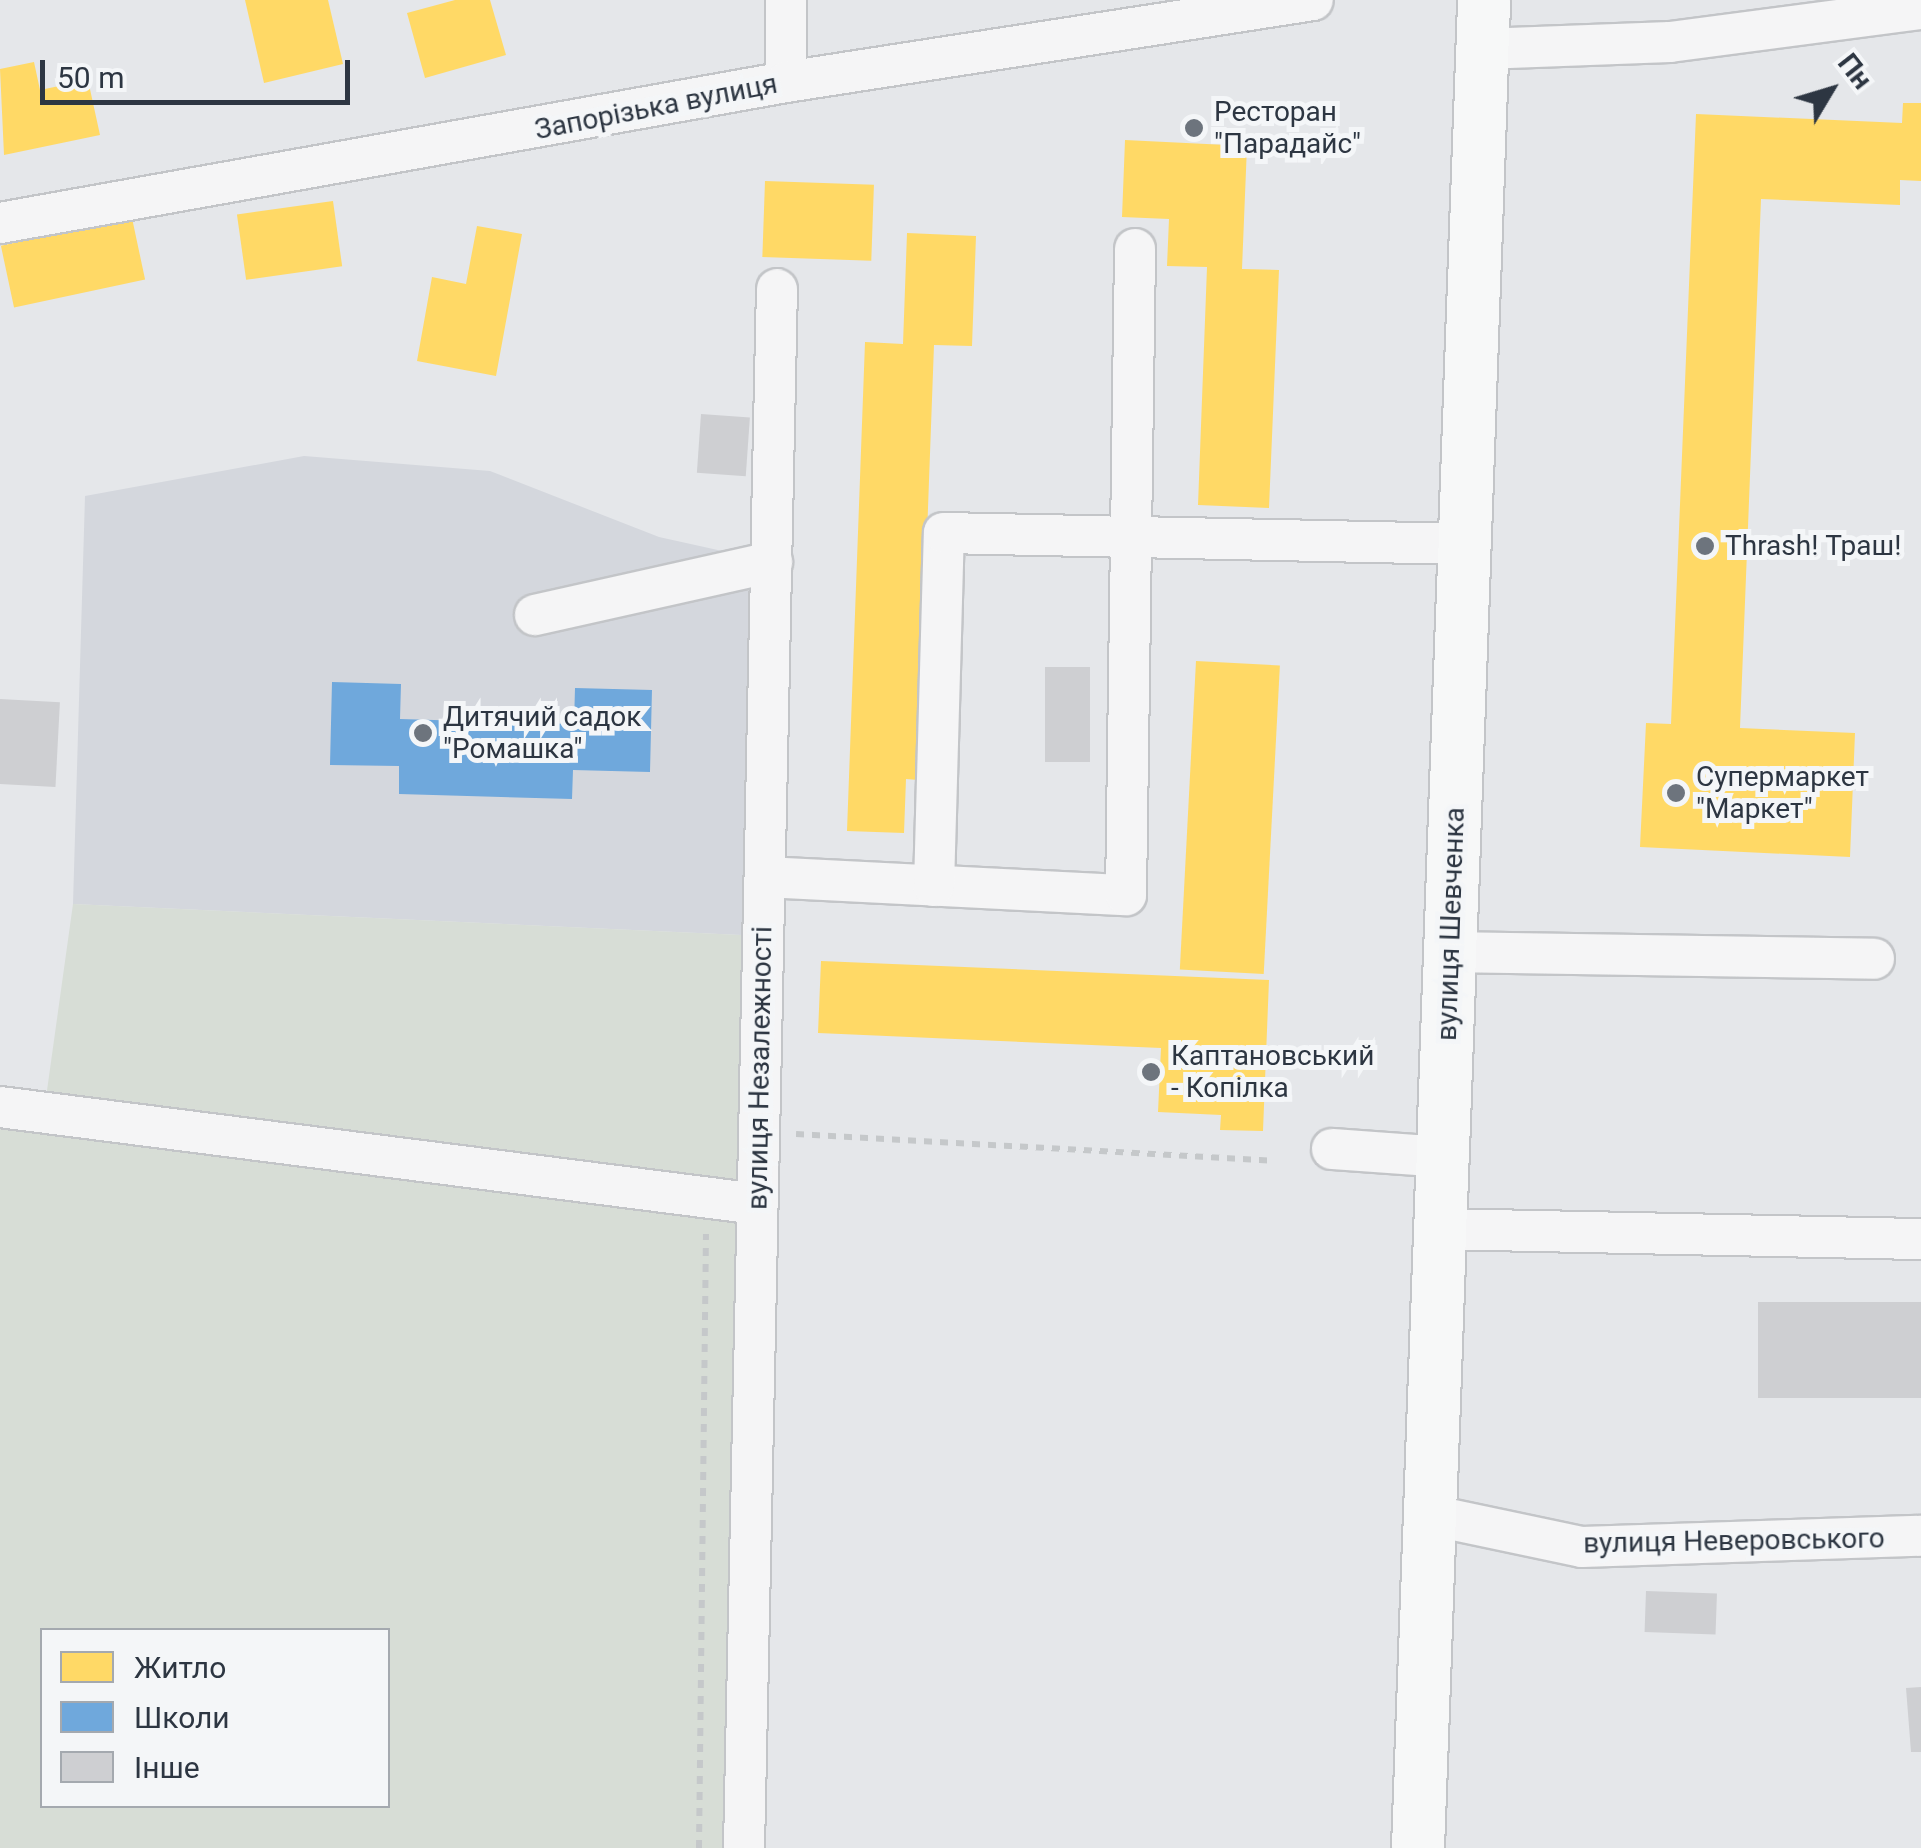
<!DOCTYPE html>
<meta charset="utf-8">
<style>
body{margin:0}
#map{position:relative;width:1921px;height:1848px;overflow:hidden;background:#e5e7ea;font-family:Roboto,sans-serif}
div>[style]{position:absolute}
.built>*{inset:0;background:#d4d7dd}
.green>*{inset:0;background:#d7ddd6}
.homes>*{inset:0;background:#ffd966;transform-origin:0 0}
.schools>*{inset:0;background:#6fa8dc}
.building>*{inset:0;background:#cecfd2;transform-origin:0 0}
.path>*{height:6px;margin-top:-3px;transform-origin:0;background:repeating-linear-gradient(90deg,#c5c8ca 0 8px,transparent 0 16px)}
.roads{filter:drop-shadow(2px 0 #c3c5c8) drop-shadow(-2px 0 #c3c5c8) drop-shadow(0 2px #c3c5c8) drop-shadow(0 -2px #c3c5c8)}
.minor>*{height:40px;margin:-20px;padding:0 20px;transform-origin:20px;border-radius:20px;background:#f5f5f6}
.major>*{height:52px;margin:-26px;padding:0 26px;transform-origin:26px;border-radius:26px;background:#f7f8f8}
.dots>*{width:28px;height:28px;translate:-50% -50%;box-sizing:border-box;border:5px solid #f4f6f8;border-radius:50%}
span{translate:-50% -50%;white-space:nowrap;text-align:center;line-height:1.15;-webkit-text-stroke:10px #f4f6f8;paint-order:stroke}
.street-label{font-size:28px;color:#2d3642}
.poi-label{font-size:28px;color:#2d3642}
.left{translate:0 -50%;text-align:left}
.legend{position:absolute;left:40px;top:1628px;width:350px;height:180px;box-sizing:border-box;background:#f4f6f8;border:2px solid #a4a9af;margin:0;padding:12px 18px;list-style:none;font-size:30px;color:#2d3642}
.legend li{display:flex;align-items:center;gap:20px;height:50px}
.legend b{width:50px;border:2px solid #a4a9af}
.north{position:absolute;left:1781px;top:40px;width:100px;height:100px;-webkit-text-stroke:8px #f4f6f8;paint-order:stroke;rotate:52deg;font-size:28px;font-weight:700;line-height:40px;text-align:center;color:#2d3642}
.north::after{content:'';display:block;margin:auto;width:35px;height:45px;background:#2d3642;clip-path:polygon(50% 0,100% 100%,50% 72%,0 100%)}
.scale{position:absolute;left:40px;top:60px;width:310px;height:45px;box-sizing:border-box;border:5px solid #2d3642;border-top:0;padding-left:12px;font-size:30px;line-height:35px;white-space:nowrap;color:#2d3642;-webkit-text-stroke:8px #f4f6f8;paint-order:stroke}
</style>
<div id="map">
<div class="built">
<div style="clip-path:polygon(304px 456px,490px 471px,659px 537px,772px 562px,763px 936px,73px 904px,85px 496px)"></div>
</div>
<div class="green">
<div style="clip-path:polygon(evenodd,73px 904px,763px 936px,744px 1848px,0 1848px,0 1122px,44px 1112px,73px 904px,42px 1630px,388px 1630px,388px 1806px,42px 1806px,42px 1630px)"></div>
</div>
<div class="homes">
<div style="clip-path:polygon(245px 0,328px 0,343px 64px,264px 83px)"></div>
<div style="clip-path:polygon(455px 0,490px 0,506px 55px,425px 78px,407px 13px)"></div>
<div style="clip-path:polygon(34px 62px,40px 90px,88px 80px,100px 135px,4px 155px,0 69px)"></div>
<div style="clip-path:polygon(1903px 103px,1921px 103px,1921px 181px,1900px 180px,1900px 205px,1761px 199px,1740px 728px,1855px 733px,1850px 857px,1640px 847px,1646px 723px,1671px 724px,1696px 114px,1902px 123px)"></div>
<div style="clip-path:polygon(1125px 140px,1247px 146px,1242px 269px,1279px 270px,1269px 508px,1198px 505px,1207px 267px,1167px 266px,1169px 219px,1122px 217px)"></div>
<div style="left:765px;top:181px;width:109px;height:76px;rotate:2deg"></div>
<div style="left:333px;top:201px;width:66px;height:97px;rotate:82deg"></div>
<div style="left:132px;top:218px;width:63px;height:134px;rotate:78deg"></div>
<div style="clip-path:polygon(477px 226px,522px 234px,496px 376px,417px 361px,432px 277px,466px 284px)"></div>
<div style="clip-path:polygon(907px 233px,976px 236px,972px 346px,934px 345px,918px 780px,906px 779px,904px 833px,847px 831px,865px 342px,903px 344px)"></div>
<div style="left:1196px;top:661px;width:84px;height:309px;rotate:3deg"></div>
<div style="clip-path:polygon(821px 961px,1269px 980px,1263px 1131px,1220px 1130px,1221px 1115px,1158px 1112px,1161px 1048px,818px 1033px)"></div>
</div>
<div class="schools">
<div style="clip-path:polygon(332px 682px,401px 684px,400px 719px,574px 724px,575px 688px,652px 690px,650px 772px,573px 770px,572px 799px,399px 794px,399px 766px,330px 765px)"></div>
</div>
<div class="building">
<div style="left:701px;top:414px;width:49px;height:59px;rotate:4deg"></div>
<div style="left:1045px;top:667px;width:45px;height:95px"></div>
<div style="left:0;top:699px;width:60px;height:85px;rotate:3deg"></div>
<div style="left:1921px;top:1302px;width:96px;height:163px;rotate:90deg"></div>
<div style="left:1646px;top:1591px;width:71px;height:41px;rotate:2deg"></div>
<div style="clip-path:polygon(1921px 1687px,1921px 1752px,1911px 1752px,1906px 1688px)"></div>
</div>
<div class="path">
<div style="left:796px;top:1134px;width:473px;rotate:3.2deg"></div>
<div style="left:699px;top:1848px;width:614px;rotate:-89.35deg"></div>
</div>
<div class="roads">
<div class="minor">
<div style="left:1482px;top:49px;width:188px;rotate:-2.1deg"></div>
<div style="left:1670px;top:42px;width:253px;rotate:-7.5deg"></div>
<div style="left:786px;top:82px;width:82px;rotate:-90deg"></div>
<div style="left:0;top:223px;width:799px;rotate:-10.17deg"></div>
<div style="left:786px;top:82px;width:533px;rotate:-8.84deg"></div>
<div style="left:535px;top:615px;width:243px;rotate:-12.6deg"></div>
<div style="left:765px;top:877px;width:361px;rotate:2.9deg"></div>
<div style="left:1126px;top:895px;width:646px;rotate:-89.2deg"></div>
<div style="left:934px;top:886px;width:353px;rotate:-88.4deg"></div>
<div style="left:944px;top:533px;width:521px;rotate:1.21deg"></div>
<div style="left:1450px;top:952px;width:424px;rotate:0.9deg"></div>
<div style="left:0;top:1107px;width:763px;rotate:7.3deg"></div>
<div style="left:1332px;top:1149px;width:111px;rotate:4.1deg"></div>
<div style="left:1440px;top:1229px;width:481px;rotate:1.2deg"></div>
<div style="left:1430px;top:1515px;width:155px;rotate:11.9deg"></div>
<div style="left:1582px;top:1547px;width:339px;rotate:-1.9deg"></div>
<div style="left:744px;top:1848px;width:1559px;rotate:-88.79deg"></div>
</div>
<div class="major">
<div style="left:1418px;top:1848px;width:1849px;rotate:-87.95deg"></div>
</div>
</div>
<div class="dots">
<div style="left:1194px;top:128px;background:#6d747d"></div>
<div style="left:1705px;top:546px;background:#6d747d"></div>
<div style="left:423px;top:733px;background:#6d747d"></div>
<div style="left:1676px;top:793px;background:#6d747d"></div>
<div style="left:1151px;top:1072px;background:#6d747d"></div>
</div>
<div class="street-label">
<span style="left:656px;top:107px;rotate:-11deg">Запорізька вулиця</span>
<span style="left:1451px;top:924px;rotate:-88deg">вулиця Шевченка</span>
<span style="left:760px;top:1068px;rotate:-89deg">вулиця Незалежності</span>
<span style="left:1734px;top:1541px;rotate:-1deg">вулиця Неверовського</span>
</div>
<div class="poi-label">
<span class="left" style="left:1214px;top:128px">Ресторан<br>"Парадайс"</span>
<span class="left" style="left:1725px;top:546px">Thrash! Траш!</span>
<span class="left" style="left:443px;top:733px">Дитячий садок<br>"Ромашка"</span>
<span class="left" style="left:1696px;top:793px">Супермаркет<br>"Маркет"</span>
<span class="left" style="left:1171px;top:1072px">Каптановський<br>- Копілка</span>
</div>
<ul class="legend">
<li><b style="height:28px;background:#ffd966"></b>Житло</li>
<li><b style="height:28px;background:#6fa8dc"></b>Школи</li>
<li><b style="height:28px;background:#cecfd2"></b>Інше</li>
</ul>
<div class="north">Пн</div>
<div class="scale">50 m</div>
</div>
